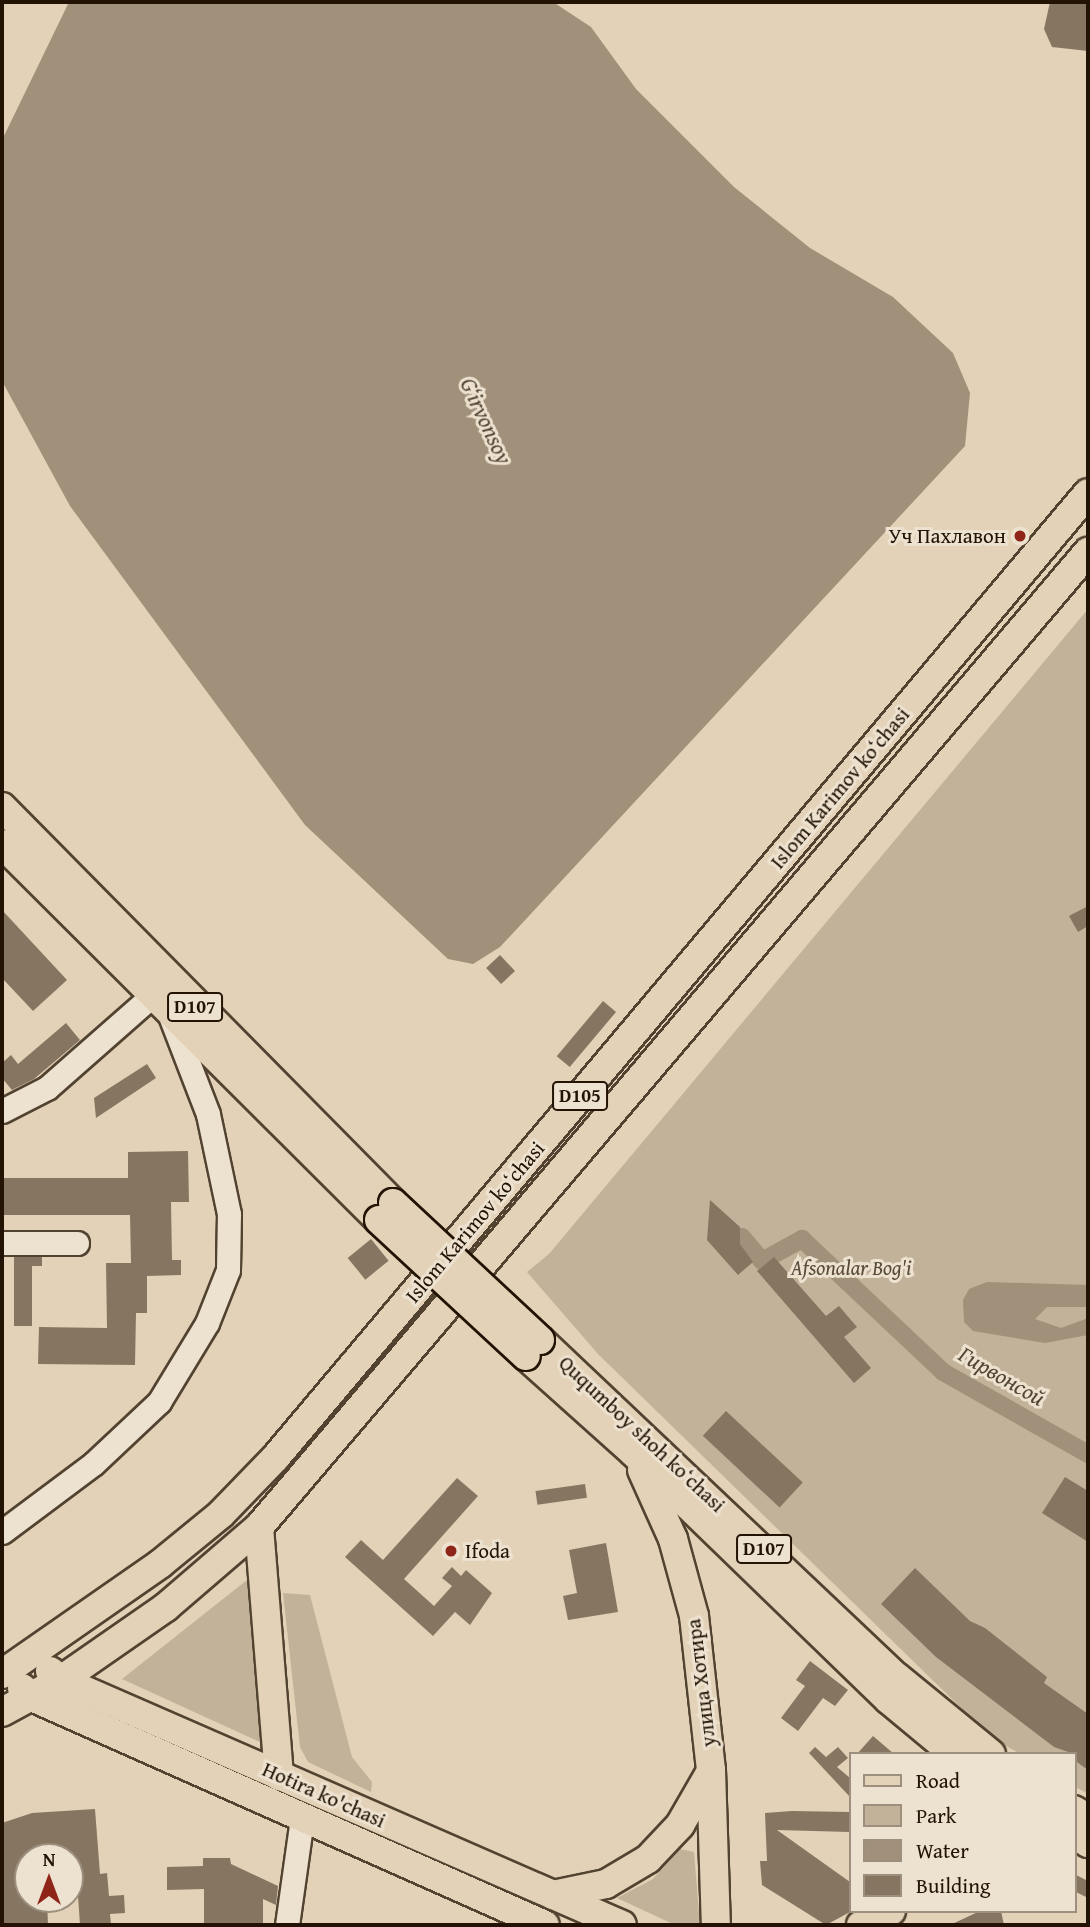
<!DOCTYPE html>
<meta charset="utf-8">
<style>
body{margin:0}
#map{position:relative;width:1090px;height:1927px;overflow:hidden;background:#e3d2b7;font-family:"Gentium Book Plus",serif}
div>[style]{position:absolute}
.green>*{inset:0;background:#c2b299}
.water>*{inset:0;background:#a1917a}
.canal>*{height:18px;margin:-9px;padding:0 9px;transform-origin:9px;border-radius:9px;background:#a1917a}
.building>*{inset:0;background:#867661;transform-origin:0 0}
.roads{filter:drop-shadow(2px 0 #524331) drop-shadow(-2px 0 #524331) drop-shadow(0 2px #524331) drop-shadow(0 -2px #524331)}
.minor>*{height:23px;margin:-11.5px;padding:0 11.5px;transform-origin:11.5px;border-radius:11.5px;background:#ede2d0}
.major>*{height:28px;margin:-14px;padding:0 14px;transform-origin:14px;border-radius:14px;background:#e3d2b7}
.bridges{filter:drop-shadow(2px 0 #221304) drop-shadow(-2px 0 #221304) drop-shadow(0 2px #221304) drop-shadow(0 -2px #221304)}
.major-bridge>*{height:28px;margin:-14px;padding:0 14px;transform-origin:14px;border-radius:14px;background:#e3d2b7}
.dots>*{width:19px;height:19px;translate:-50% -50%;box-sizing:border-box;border:4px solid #ede2d0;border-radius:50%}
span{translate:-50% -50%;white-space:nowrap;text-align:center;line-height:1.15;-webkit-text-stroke:6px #ede2d0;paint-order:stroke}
.shield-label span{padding:2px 5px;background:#ede2d0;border:2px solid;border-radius:5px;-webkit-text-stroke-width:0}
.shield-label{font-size:19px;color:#221304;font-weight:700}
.poi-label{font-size:21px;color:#221304}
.right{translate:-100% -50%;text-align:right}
.left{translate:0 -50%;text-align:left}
.street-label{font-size:21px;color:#221304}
.park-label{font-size:21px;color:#5a4b38;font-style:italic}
.water-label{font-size:23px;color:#554533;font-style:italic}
.frame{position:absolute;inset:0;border:4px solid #221304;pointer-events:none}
.legend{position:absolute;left:849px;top:1752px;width:228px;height:161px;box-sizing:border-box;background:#ede2d0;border:2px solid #9c8f7e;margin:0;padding:9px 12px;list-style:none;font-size:21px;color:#221304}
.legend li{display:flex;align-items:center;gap:14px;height:35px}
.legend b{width:35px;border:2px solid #9c8f7e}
.north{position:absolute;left:14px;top:1843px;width:70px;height:70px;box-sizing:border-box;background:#ede2d0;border:2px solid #9c8f7e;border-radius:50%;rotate:0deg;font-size:19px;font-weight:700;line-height:28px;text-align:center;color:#221304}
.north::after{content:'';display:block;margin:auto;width:24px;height:32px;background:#8f2418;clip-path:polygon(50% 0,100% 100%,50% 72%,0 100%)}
</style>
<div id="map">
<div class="green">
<div style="clip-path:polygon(1088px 609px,1088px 1794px,1074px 1786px,1074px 1754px,1020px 1754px,991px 1737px,598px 1354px,527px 1272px,549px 1254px)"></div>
<div style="clip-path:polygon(247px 1580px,262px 1743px,122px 1679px)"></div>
<div style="clip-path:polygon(283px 1593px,310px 1595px,352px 1757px,372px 1782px,371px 1792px,308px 1762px,300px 1747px)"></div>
<div style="clip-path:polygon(680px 1849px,694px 1852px,700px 1925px,675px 1925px,617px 1898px,653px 1879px)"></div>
</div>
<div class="water">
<div style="clip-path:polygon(69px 2px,553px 2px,591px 27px,636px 89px,734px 187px,810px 248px,893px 297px,953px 353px,970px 393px,965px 446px,500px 947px,473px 964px,448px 959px,305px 825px,70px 506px,2px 381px,2px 140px)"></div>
<div style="clip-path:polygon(987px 1282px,1088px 1285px,1088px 1307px,1047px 1307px,1035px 1319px,1061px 1328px,1088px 1318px,1088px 1335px,1045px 1343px,973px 1331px,964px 1322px,963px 1300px,969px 1289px)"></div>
</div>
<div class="canal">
<div style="left:742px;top:1237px;width:31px;rotate:50deg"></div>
<div style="left:762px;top:1261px;width:46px;rotate:-28.8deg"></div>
<div style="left:802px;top:1239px;width:194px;rotate:43.3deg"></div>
<div style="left:943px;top:1372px;width:167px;rotate:29.5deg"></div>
</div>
<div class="building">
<div style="clip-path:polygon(1050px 2px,1088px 2px,1088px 51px,1052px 47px,1044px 29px)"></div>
<div style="clip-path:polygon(1088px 906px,1088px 926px,1078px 932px,1069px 916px)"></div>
<div style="clip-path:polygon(2px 910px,67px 980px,33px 1011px,2px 978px)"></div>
<div style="left:500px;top:955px;width:22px;height:19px;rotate:47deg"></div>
<div style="left:603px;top:1001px;width:17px;height:72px;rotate:40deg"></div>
<div style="clip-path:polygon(66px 1023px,80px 1040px,34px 1079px,12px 1090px,2px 1078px,2px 1063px,11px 1055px,18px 1064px)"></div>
<div style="clip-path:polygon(147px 1064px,156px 1078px,96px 1118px,94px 1098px)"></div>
<div style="clip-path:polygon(188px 1151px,189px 1202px,171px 1202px,172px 1260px,181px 1260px,181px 1275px,147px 1276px,147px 1313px,136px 1313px,135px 1365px,38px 1364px,39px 1327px,107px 1328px,106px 1263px,131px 1263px,130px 1215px,2px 1215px,2px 1178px,128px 1178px,128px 1152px)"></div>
<div style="clip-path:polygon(710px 1200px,740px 1227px,740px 1244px,753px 1262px,738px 1275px,707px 1240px)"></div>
<div style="left:371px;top:1239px;width:28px;height:30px;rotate:51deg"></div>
<div style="clip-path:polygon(14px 1257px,42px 1257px,42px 1266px,32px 1266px,32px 1326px,14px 1326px)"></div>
<div style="clip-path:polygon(774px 1257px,826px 1316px,839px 1306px,857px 1327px,844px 1337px,871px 1368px,854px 1383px,757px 1271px)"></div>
<div style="left:726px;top:1411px;width:105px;height:34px;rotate:43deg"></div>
<div style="clip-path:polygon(1065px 1477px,1088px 1491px,1088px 1542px,1042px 1513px)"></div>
<div style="clip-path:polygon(457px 1478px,478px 1496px,404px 1579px,434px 1606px,452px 1586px,442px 1578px,452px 1567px,461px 1576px,466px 1570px,492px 1593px,470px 1625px,455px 1612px,433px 1636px,345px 1557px,361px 1540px,383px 1560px)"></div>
<div style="left:585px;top:1484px;width:14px;height:50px;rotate:82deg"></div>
<div style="clip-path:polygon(606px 1543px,618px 1612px,568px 1620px,563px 1596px,577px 1593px,569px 1550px)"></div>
<div style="clip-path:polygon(915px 1568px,970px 1621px,985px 1628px,1047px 1677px,1044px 1683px,1088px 1714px,1088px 1770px,1074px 1760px,1074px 1754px,1054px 1747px,936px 1657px,881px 1604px)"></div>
<div style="clip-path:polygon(810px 1661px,848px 1690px,835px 1706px,823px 1698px,798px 1731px,781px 1718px,805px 1686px,796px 1680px)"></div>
<div style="clip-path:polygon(873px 1736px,894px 1754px,857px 1754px)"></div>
<div style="clip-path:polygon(815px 1747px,826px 1757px,838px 1747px,848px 1758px,837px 1767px,850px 1778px,850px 1797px,809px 1753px)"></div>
<div style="clip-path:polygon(95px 1809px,100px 1874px,107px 1873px,109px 1896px,124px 1895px,125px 1913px,110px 1914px,111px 1925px,80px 1925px,76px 1867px,70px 1868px,70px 1857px,28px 1857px,28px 1899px,47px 1899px,48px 1925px,2px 1925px,2px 1823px,32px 1813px)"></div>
<div style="clip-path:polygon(792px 1811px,850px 1812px,850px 1832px,777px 1830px,850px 1882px,850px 1912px,826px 1925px,762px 1885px,760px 1861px,767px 1861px,765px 1813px)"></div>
<div style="clip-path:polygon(203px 1858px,230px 1858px,231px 1864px,278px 1886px,276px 1905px,263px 1899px,263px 1925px,204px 1925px,204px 1889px,167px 1890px,167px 1867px,203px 1866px)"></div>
<div style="clip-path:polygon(1074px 1874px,1088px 1881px,1088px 1898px,1074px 1891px)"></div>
<div style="clip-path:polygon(980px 1911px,1001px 1911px,1004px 1925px,950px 1925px)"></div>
</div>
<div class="roads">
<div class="minor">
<div style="left:2px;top:1111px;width:51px;rotate:-27.1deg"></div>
<div style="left:47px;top:1088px;width:141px;rotate:-41.3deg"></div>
<div style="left:2px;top:1243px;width:75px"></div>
<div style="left:2px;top:1532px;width:114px;rotate:-36.8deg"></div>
<div style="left:93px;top:1464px;width:91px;rotate:-43.2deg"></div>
<div style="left:159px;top:1402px;width:92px;rotate:-58.7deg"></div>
<div style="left:207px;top:1323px;width:57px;rotate:-68.4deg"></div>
<div style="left:228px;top:1270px;width:56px;rotate:-89deg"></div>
<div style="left:229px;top:1214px;width:102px;rotate:-101.9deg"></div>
<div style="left:208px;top:1114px;width:108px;rotate:-111.1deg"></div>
<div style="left:287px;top:1925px;width:108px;rotate:-82deg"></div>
</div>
<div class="major">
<div style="left:2px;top:807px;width:557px;rotate:45.36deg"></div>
<div style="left:2px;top:844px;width:532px;rotate:44.92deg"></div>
<div style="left:540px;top:1340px;width:492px;rotate:43.4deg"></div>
<div style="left:898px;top:1678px;width:120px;rotate:39.3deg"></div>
<div style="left:526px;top:1356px;width:144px;rotate:41.9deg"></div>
<div style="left:633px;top:1452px;width:356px;rotate:44.1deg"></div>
<div style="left:889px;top:1700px;width:85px;rotate:39.7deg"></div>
<div style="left:642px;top:1470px;width:76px;rotate:65.8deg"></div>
<div style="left:673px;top:1539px;width:80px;rotate:74.7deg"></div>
<div style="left:694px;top:1616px;width:155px;rotate:83.7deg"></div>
<div style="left:711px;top:1770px;width:155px;rotate:88.2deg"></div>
<div style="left:259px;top:1527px;width:250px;rotate:85.4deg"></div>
<div style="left:50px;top:1671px;width:14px;rotate:39deg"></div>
<div style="left:61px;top:1680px;width:612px;rotate:23.59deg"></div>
<div style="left:2px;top:1674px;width:193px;rotate:-34.8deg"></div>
<div style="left:160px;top:1564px;width:79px;rotate:-39.3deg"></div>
<div style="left:221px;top:1514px;width:79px;rotate:-46deg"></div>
<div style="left:276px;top:1457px;width:1260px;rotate:-49.89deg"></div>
<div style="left:22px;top:1688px;width:13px;rotate:42deg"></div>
<div style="left:32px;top:1697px;width:561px;rotate:23.96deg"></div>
<div style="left:2px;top:1712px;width:67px;rotate:-28.5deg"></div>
<div style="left:61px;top:1680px;width:128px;rotate:-34.8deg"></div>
<div style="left:166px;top:1607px;width:123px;rotate:-40.7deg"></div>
<div style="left:259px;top:1527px;width:1280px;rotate:-49.63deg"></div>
<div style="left:1074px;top:1810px;width:16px;rotate:30deg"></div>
<div style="left:1074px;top:1834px;width:17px;rotate:33deg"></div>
<div style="left:553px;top:1895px;width:54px;rotate:-11.7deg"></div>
<div style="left:606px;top:1884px;width:49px;rotate:-30.8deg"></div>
<div style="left:648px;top:1859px;width:47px;rotate:-46.7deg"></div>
<div style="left:680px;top:1825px;width:60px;rotate:-60deg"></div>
<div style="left:861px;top:1925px;width:33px;rotate:-25deg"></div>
</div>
</div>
<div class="bridges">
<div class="major-bridge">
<div style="left:393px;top:1203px;width:201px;rotate:43deg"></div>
<div style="left:379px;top:1220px;width:200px;rotate:42.8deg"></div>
</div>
</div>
<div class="dots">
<div style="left:1020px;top:536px;background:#8f2418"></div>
<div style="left:451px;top:1551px;background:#8f2418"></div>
</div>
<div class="shield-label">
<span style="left:195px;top:1007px">D107</span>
<span style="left:580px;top:1096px">D105</span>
<span style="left:764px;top:1549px">D107</span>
</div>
<div class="poi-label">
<span class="right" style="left:1006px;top:536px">Уч Пахлавон</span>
<span class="left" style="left:465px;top:1551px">Ifoda</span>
</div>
<div class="street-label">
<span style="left:840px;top:788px;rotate:-50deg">Islom Karimov koʻchasi</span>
<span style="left:475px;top:1222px;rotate:-50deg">Islom Karimov koʻchasi</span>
<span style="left:642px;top:1434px;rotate:43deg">Ququmboy shoh koʻchasi</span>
<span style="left:701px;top:1683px;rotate:-97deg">улица Хотира</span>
<span style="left:324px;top:1795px;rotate:24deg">Hotira ko'chasi</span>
</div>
<div class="park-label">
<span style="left:851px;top:1268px">Afsonalar Bog'i</span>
</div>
<div class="water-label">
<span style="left:486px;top:421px;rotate:65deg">G‘irvonsoy</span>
<span style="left:1002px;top:1376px;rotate:30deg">Гирвонсой</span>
</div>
<div class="frame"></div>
<ul class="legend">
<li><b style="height:9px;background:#e3d2b7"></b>Road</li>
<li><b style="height:19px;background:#c2b299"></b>Park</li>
<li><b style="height:19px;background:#a1917a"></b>Water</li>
<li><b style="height:19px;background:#867661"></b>Building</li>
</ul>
<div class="north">N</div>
</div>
